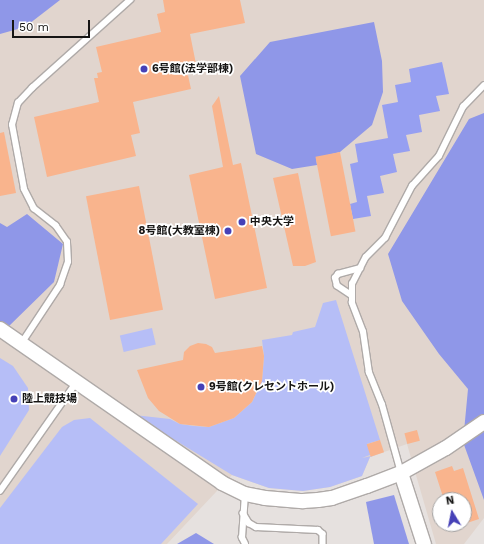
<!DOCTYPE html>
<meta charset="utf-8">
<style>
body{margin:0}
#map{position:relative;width:484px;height:544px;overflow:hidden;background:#e6e1df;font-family:"Work Sans","Noto Sans JP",sans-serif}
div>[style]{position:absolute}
.built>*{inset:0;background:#e1d5ce}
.green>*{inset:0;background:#b6bef7;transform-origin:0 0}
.forest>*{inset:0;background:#8f97e8}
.water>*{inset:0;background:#969ff1}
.building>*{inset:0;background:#f9b48d;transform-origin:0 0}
.roads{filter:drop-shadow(1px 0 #afaaa8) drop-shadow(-1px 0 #afaaa8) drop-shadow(0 1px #afaaa8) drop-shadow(0 -1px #afaaa8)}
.service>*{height:5.5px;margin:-2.75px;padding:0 2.75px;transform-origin:2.75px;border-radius:2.75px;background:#fff}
.tertiary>*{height:14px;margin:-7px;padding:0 7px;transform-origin:7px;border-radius:7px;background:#fff}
.dots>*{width:11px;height:11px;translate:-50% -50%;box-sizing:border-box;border:2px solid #fff;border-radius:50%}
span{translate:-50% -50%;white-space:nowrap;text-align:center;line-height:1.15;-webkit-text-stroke:3.5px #fff;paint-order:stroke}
.poi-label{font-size:11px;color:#161514;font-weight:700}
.left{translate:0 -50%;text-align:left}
.right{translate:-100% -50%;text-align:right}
.north{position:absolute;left:432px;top:492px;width:40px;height:40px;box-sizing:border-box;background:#fff;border:1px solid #a2a1a1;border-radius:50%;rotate:350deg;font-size:11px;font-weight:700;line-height:16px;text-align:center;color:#161514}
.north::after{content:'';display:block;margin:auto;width:14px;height:18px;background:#4641b7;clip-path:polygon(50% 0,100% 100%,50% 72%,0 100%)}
.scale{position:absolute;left:12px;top:20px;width:78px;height:18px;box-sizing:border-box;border:2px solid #161514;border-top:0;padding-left:5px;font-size:12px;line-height:14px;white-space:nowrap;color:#161514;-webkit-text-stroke:3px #fff;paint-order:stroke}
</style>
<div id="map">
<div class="built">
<div style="clip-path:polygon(evenodd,0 0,484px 0,484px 518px,464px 544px,436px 544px,407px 444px,370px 457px,362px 476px,330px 487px,303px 491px,269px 488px,232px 475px,167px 544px,0 544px,0 0,440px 500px,464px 500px,464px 524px,440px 524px,440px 500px)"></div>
</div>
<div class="green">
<div style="clip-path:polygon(336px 300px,380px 440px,367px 444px,375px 453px,362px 458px,376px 455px,370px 457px,362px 476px,330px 487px,303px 491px,269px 488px,232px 475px,134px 415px,170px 419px,180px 424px,194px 426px,209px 427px,234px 418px,252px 402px,262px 381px,264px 356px,262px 340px,292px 335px,293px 332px,315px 327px,323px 303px)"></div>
<div style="left:152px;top:328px;width:17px;height:33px;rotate:77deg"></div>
<div style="clip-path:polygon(0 358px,13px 366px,28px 388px,29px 410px,0 456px)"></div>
<div style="clip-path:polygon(90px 418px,198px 504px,161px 544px,0 544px,0 508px,62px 427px,74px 420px)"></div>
</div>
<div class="forest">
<div style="clip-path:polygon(0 0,60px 0,25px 27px,0 34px)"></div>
<div style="clip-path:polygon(374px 22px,382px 61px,383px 92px,372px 125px,340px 152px,316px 158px,317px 165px,292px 169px,256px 154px,240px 76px,270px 42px)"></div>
<div style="clip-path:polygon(484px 113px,484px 500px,463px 442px,468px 389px,439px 354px,402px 301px,388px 254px,469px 119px)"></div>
<div style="clip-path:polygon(27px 214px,63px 244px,54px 282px,6px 329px,0 326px,0 223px,7px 227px)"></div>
<div style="clip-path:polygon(394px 495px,409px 544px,374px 544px,366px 502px)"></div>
<div style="clip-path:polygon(196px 533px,214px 544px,177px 544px)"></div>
</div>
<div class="water">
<div style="clip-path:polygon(442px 62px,449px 94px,436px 96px,440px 111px,419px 115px,422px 132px,406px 135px,410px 151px,393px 154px,397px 172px,380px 176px,384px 193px,367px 196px,371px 216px,353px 219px,350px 204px,357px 202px,350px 164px,358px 162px,355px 144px,388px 138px,382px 105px,398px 102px,395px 85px,411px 82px,409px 69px)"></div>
</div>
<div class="building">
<div style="clip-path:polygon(163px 0,240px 0,245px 23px,190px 34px,196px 64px,186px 66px,191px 89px,133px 102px,140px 133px,131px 135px,136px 156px,47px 177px,34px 117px,99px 102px,94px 78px,98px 78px,97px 73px,102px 72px,96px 47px,161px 32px,157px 14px,165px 12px)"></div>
<div style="clip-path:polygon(219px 96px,233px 165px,241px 163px,267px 288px,215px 299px,189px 175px,223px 167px,212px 106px)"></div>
<div style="clip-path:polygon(4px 132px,16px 193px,0 196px,0 133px)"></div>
<div style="left:340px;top:152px;width:81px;height:25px;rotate:79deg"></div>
<div style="clip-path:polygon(298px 173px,316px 262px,305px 266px,293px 266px,273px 178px)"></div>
<div style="left:139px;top:186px;width:126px;height:54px;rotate:79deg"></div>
<div style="clip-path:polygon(198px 343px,206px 344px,212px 347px,215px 353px,262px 346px,264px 356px,262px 381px,252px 402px,234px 418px,209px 427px,180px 424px,159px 411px,148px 398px,137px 370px,183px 360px,184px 352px,190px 346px)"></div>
<div style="left:417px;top:430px;width:11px;height:13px;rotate:75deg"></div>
<div style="left:380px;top:440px;width:13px;height:14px;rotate:72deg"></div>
<div style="clip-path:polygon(452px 466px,454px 471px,463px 468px,479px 519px,464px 524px,464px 500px,444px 500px,435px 472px)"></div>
</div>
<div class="roads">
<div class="service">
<div style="left:352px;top:296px;width:18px;rotate:-146deg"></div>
<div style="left:337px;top:286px;width:8px;rotate:-104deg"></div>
<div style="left:335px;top:278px;width:5px;rotate:-53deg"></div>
<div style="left:338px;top:274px;width:23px;rotate:-15deg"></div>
<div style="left:21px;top:344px;width:71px;rotate:-56.5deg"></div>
<div style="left:60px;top:285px;width:24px;rotate:-71deg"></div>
<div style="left:68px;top:262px;width:20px;rotate:-93deg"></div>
<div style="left:67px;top:242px;width:19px;rotate:-125deg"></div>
<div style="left:56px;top:226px;width:28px;rotate:-142deg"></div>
<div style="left:34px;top:209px;width:22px;rotate:-117deg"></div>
<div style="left:24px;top:189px;width:65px;rotate:-100.6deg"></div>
<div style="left:12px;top:125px;width:23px;rotate:-75deg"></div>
<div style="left:18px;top:103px;width:21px;rotate:-47deg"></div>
<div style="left:32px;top:88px;width:132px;rotate:-41.9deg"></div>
<div style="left:401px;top:473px;width:71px;rotate:-105.6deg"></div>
<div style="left:382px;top:405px;width:35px;rotate:-112deg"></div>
<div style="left:369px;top:373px;width:41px;rotate:-98.3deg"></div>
<div style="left:363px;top:332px;width:31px;rotate:-111deg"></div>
<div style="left:352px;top:303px;width:19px;rotate:-90deg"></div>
<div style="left:352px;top:284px;width:30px;rotate:-63deg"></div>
<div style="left:366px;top:257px;width:27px;rotate:-45deg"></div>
<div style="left:385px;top:238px;width:59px;rotate:-62.6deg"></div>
<div style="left:412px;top:186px;width:40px;rotate:-48deg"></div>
<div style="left:439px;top:156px;width:55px;rotate:-63.9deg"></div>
<div style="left:463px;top:107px;width:30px;rotate:-46deg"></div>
<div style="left:0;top:491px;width:132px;rotate:-54.9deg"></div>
<div style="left:243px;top:513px;width:12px;rotate:59deg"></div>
<div style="left:249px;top:523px;width:8px;rotate:30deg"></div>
<div style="left:256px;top:527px;width:62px;rotate:2.8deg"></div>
<div style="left:318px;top:530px;width:6px;rotate:39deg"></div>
<div style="left:323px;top:534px;width:10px;rotate:90deg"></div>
<div style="left:245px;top:544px;width:7px;rotate:-117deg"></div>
<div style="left:242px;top:538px;width:44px;rotate:-86.1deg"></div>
</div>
<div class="tertiary">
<div style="left:0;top:329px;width:270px;rotate:34.7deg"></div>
<div style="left:222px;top:483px;width:25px;rotate:26deg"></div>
<div style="left:245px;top:494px;width:20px;rotate:11deg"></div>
<div style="left:265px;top:498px;width:38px;rotate:5deg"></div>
<div style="left:303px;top:501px;width:15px;rotate:-4deg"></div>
<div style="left:318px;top:500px;width:14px;rotate:-8deg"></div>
<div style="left:332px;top:498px;width:37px;rotate:-19deg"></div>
<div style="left:367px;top:486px;width:36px;rotate:-21deg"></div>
<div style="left:401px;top:473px;width:51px;rotate:-29.1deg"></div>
<div style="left:446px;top:448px;width:46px;rotate:-34.4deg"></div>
<div style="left:401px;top:473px;width:75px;rotate:72.1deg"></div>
</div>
</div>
<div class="dots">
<div style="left:144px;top:69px;background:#4641b7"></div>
<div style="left:242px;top:222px;background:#4641b7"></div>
<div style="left:228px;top:231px;background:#4641b7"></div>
<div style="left:201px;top:387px;background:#4641b7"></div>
<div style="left:14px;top:399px;background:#4641b7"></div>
</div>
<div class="poi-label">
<span class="left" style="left:152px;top:69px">6号館(法学部棟)</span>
<span class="left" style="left:250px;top:222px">中央大学</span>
<span class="right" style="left:220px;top:231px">8号館(大教室棟)</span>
<span class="left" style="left:209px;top:387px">9号館(クレセントホール)</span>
<span class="left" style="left:22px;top:399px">陸上競技場</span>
</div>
<div class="north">N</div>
<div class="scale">50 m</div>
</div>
